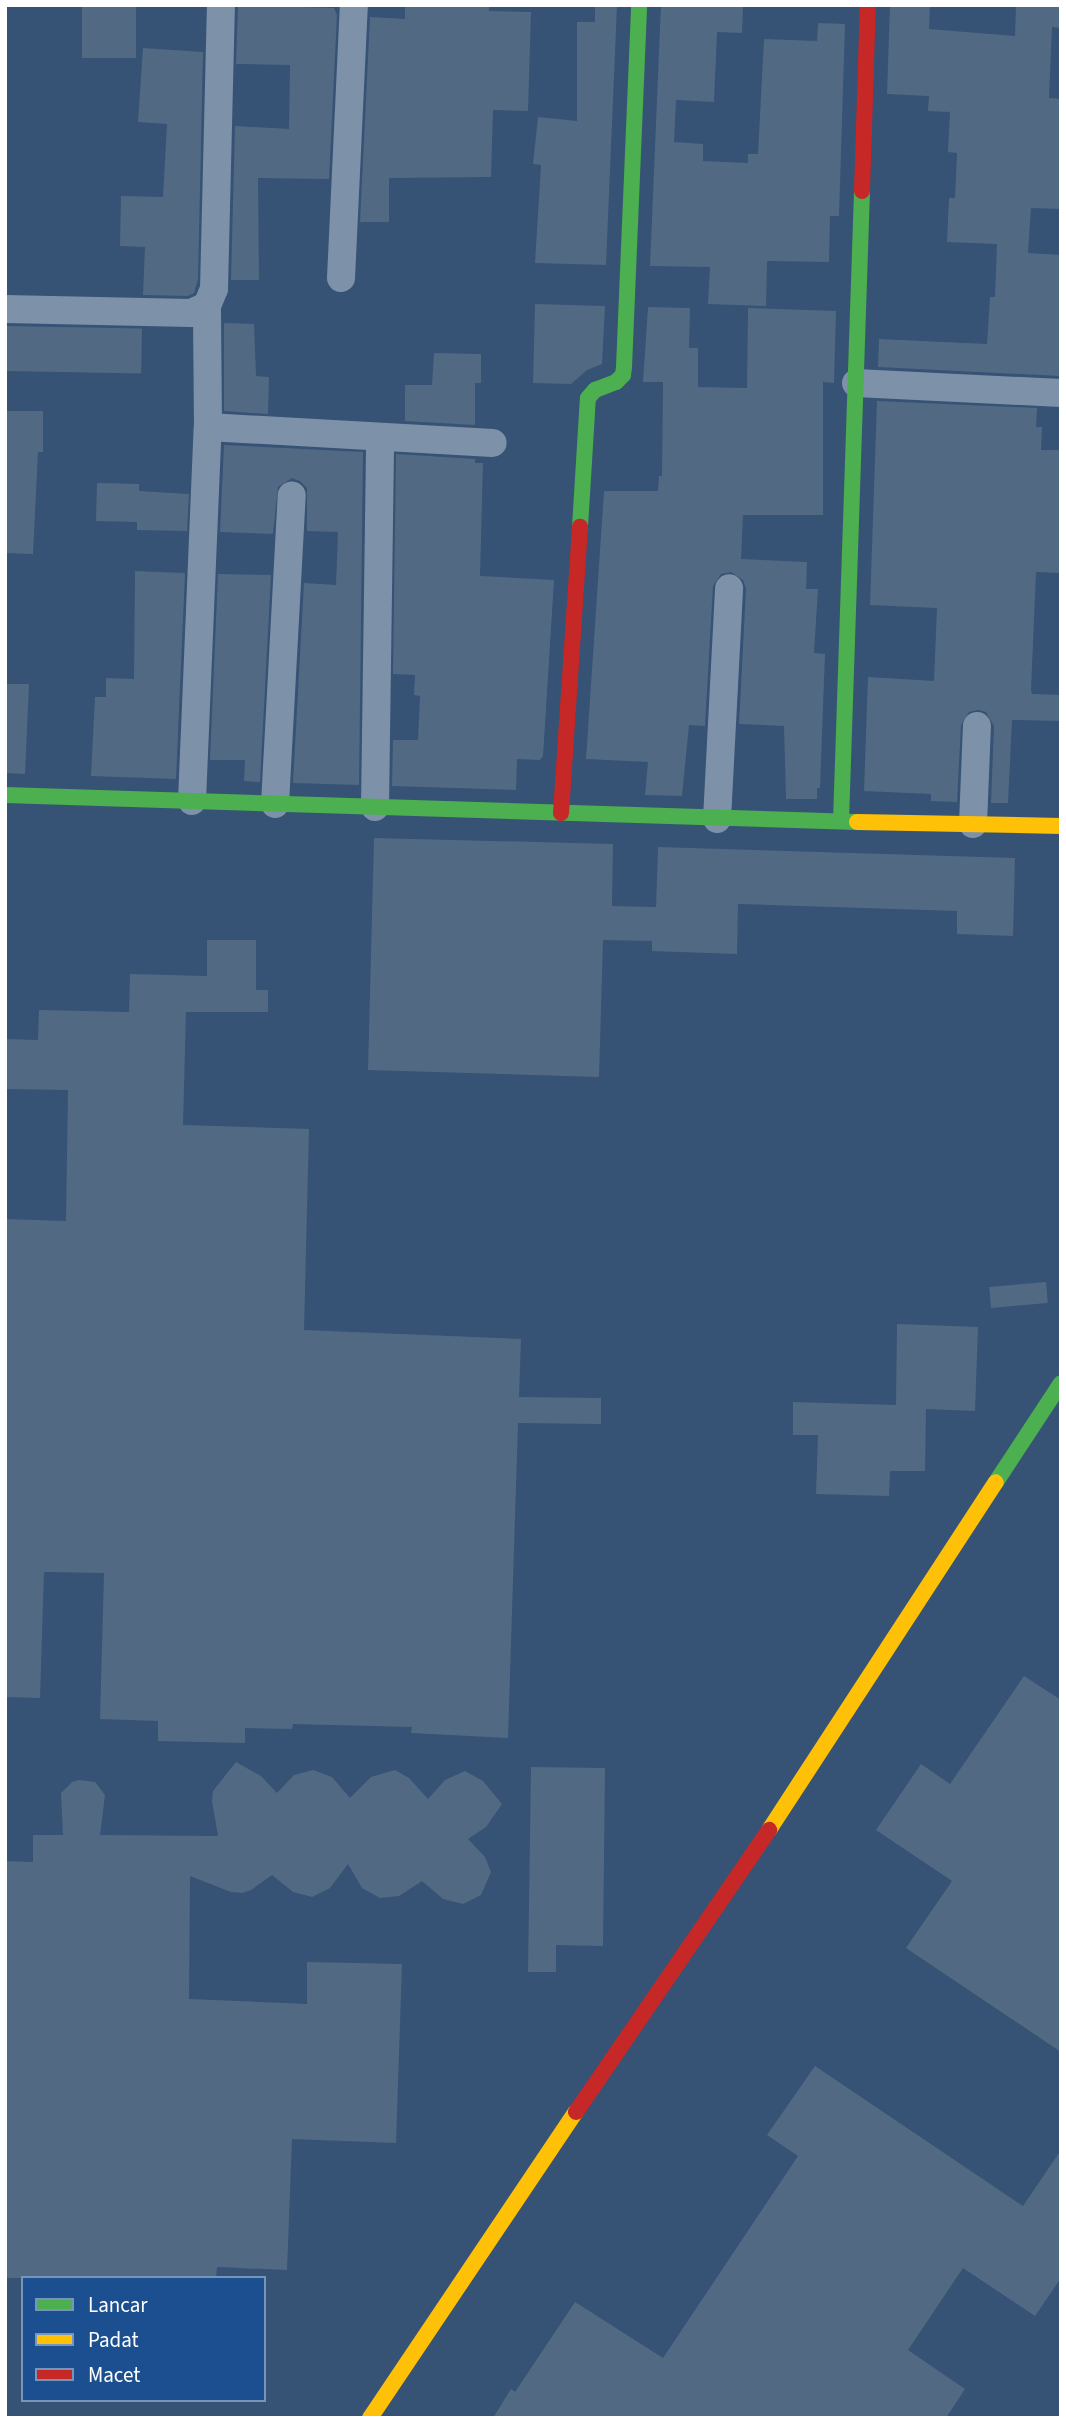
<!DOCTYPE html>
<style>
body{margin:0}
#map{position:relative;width:1066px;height:2423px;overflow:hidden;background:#365274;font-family:"Source Sans 3",sans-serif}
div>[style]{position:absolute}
.building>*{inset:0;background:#526984;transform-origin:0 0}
.street>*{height:28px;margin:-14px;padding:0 14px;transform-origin:14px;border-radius:14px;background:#7d92a8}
.fast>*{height:16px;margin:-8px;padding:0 8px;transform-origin:8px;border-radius:8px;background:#4caf50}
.slow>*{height:16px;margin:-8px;padding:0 8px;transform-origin:8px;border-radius:8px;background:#ffc107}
.jam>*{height:16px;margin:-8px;padding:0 8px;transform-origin:8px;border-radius:8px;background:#c62828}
span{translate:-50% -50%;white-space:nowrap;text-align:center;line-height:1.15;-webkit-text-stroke:5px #1b4f8f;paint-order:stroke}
.frame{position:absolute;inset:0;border:7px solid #fff;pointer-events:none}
.legend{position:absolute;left:21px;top:2276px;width:245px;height:126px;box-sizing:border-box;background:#1b4f8f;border:2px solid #7695bc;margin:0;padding:9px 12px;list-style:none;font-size:21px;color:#fff}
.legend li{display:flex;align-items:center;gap:14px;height:35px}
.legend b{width:35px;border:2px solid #7695bc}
</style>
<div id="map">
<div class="building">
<div style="left:82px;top:5px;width:54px;height:53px"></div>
<div style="clip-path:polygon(238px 5px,334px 8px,337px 15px,329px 179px,258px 178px,259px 280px,231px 280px,235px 126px,289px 129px,290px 65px,236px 64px)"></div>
<div style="clip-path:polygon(405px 5px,489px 5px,489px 11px,531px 12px,528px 111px,493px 110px,491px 177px,389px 178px,389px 222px,360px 222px,370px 17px,405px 19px)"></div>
<div style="clip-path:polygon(595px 5px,617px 5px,606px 265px,535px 263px,541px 165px,533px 164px,538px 117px,577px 121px,577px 22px,595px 22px)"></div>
<div style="clip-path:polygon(661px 5px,743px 5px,742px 33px,717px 32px,714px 102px,676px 100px,674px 142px,703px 144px,703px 161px,748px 163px,748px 154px,758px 154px,764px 39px,817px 41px,818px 23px,845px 24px,839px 216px,830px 216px,829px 262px,767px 261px,766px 306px,708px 304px,710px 267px,650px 266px)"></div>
<div style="clip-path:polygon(890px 5px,930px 5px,929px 29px,1015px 36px,1016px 5px,1061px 5px,1061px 28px,1052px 27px,1049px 98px,1061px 99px,1061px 209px,1031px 208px,1028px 253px,1061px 255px,1061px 376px,878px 367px,879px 339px,987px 344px,990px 297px,995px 297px,997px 244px,947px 242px,949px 198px,955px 198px,957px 153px,948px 152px,950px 112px,928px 111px,929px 96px,887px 94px)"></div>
<div style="clip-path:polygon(143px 48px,203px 52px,198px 279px,194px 293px,188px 296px,143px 295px,145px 247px,120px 246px,121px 196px,163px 197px,167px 124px,138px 122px)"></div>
<div style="clip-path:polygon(535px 304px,605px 306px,602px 364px,587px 370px,571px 384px,533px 383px)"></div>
<div style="clip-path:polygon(648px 307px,690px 308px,689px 348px,698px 348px,698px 387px,747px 388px,748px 308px,836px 311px,834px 383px,823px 382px,823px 515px,743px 515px,741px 559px,807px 562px,806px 589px,818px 589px,814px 653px,825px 654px,820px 788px,817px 788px,817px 799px,786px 799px,784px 726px,739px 724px,746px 589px,743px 580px,731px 572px,721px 574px,713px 586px,705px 726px,689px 725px,682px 796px,645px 795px,648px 762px,586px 759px,604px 491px,658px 491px,659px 476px,662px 476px,663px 382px,643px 382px)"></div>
<div style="clip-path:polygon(224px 323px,254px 324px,256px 376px,269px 377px,268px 414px,224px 411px)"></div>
<div style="left:5px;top:326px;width:137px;height:45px;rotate:1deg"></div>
<div style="clip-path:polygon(434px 353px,481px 354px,481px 383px,475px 383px,475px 425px,405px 421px,405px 385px,432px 385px)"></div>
<div style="clip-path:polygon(877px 401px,1037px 408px,1036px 427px,1042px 427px,1041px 450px,1061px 450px,1061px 573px,1036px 572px,1031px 690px,1032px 694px,1061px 695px,1061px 721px,1012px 720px,1008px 803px,991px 803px,994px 726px,986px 712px,978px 710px,969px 712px,961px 725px,957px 802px,931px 801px,931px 794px,864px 791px,868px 677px,934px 681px,937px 608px,870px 605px)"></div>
<div style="clip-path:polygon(5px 411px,43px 411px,43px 452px,38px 452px,33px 554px,5px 553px)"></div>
<div style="clip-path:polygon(224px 445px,363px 452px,359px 785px,293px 783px,304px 583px,336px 585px,338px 532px,307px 531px,307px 488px,300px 481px,292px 478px,278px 487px,273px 534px,220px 532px)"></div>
<div style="clip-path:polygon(396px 454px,475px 459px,475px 463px,483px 463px,480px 576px,554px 580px,543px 756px,540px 760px,517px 759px,516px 790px,392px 786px,393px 740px,418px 740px,420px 696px,414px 695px,415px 675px,393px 674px)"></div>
<div style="clip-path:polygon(97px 483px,139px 484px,139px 491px,189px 494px,187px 531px,137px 530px,137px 522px,96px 521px)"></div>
<div style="clip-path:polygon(135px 571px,185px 573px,176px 779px,91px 776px,95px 697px,106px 697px,106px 678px,134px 679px)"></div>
<div style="clip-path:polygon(218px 574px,271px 575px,260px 782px,244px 781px,245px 760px,210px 760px)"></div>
<div style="clip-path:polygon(5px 684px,29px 684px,25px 774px,5px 773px)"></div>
<div style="clip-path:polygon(374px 838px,613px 844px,612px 906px,656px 907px,658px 847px,1015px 858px,1013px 936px,957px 934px,957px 911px,738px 904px,737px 954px,652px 951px,652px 941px,603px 940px,599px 1077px,368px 1070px)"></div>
<div style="clip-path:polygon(207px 940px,256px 940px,256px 990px,268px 990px,268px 1012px,186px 1012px,183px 1125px,309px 1129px,304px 1330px,521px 1339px,519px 1397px,601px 1398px,601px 1424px,518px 1423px,508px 1738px,411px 1733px,412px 1727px,293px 1724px,292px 1729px,245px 1728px,245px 1743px,158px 1741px,158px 1721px,100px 1719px,104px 1573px,44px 1572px,40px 1698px,5px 1697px,5px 1219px,66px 1221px,68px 1090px,5px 1089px,5px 1039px,38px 1040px,39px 1010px,129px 1012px,130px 974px,207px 976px)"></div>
<div style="left:1046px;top:1282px;width:21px;height:57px;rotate:85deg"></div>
<div style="clip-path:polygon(897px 1324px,978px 1327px,975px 1411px,926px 1409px,925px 1471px,890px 1471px,889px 1496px,816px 1494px,818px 1435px,793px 1435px,793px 1402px,896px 1405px)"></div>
<div style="clip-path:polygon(1024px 1676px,1061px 1700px,1061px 2052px,906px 1948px,952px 1881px,876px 1830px,921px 1764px,950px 1784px)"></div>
<div style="clip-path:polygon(236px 1762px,261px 1776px,277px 1793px,294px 1775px,313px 1770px,332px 1777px,350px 1798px,371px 1777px,395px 1770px,409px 1778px,428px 1799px,445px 1780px,465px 1771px,483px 1781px,502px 1804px,486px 1827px,468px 1839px,485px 1857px,491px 1872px,481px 1895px,463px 1904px,443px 1899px,422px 1881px,399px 1896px,380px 1898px,362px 1888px,348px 1864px,330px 1888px,312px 1897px,293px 1892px,272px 1875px,251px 1890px,242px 1893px,231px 1892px,190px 1876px,189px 1999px,307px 2004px,307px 1962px,402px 1964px,396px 2143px,292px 2139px,287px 2270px,217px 2267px,216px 2278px,5px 2278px,5px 1861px,33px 1862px,33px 1835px,63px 1835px,61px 1793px,72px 1782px,79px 1780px,95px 1782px,105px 1795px,100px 1835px,218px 1836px,212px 1801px,213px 1791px)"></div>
<div style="clip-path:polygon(531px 1767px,605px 1768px,603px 1946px,556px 1945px,556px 1972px,528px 1972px)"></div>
<div style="clip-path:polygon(815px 2066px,1023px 2206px,1061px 2150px,1061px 2278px,1035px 2316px,963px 2268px,908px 2350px,965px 2389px,946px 2418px,493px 2418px,511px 2389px,515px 2392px,575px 2302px,663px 2358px,798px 2156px,767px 2135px)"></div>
</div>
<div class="street">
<div style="left:341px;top:278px;width:273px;rotate:-87.3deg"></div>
<div style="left:5px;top:309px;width:186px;rotate:1.2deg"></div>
<div style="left:191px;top:313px;width:17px;rotate:-24deg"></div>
<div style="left:207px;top:306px;width:18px;rotate:-68deg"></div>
<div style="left:214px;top:289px;width:284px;rotate:-88.6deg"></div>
<div style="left:856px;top:383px;width:205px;rotate:2.8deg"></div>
<div style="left:208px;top:427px;width:285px;rotate:3.2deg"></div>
<div style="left:192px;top:801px;width:374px;rotate:-87.6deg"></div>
<div style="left:208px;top:427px;width:121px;rotate:-90.5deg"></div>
<div style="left:275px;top:804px;width:309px;rotate:-86.9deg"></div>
<div style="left:375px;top:807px;width:370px;rotate:-89.2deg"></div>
<div style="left:717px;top:819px;width:231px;rotate:-87deg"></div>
<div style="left:973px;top:824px;width:98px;rotate:-87.7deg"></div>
</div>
<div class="fast">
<div style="left:580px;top:527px;width:129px;rotate:-86.5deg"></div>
<div style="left:588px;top:398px;width:11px;rotate:-49deg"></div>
<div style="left:595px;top:390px;width:22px;rotate:-21deg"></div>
<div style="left:616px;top:382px;width:10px;rotate:-45deg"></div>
<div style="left:623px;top:375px;width:8px;rotate:-83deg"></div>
<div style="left:624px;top:367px;width:362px;rotate:-87.6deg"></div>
<div style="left:5px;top:795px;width:852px;rotate:1.82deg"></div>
<div style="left:841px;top:821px;width:630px;rotate:-88.09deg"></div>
<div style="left:996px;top:1482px;width:118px;rotate:-56.7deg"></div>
</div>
<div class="slow">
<div style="left:857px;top:822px;width:204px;rotate:1.1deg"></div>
<div style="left:769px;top:1830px;width:415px;rotate:-56.9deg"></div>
<div style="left:370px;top:2418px;width:369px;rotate:-56.1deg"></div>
</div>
<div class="jam">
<div style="left:862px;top:191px;width:186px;rotate:-88.2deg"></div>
<div style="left:561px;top:813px;width:287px;rotate:-86.2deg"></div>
<div style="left:576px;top:2112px;width:342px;rotate:-55.6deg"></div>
</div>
<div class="frame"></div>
<ul class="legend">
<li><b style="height:9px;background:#4caf50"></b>Lancar</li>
<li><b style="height:9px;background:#ffc107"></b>Padat</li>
<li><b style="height:9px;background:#c62828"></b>Macet</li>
</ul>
</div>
